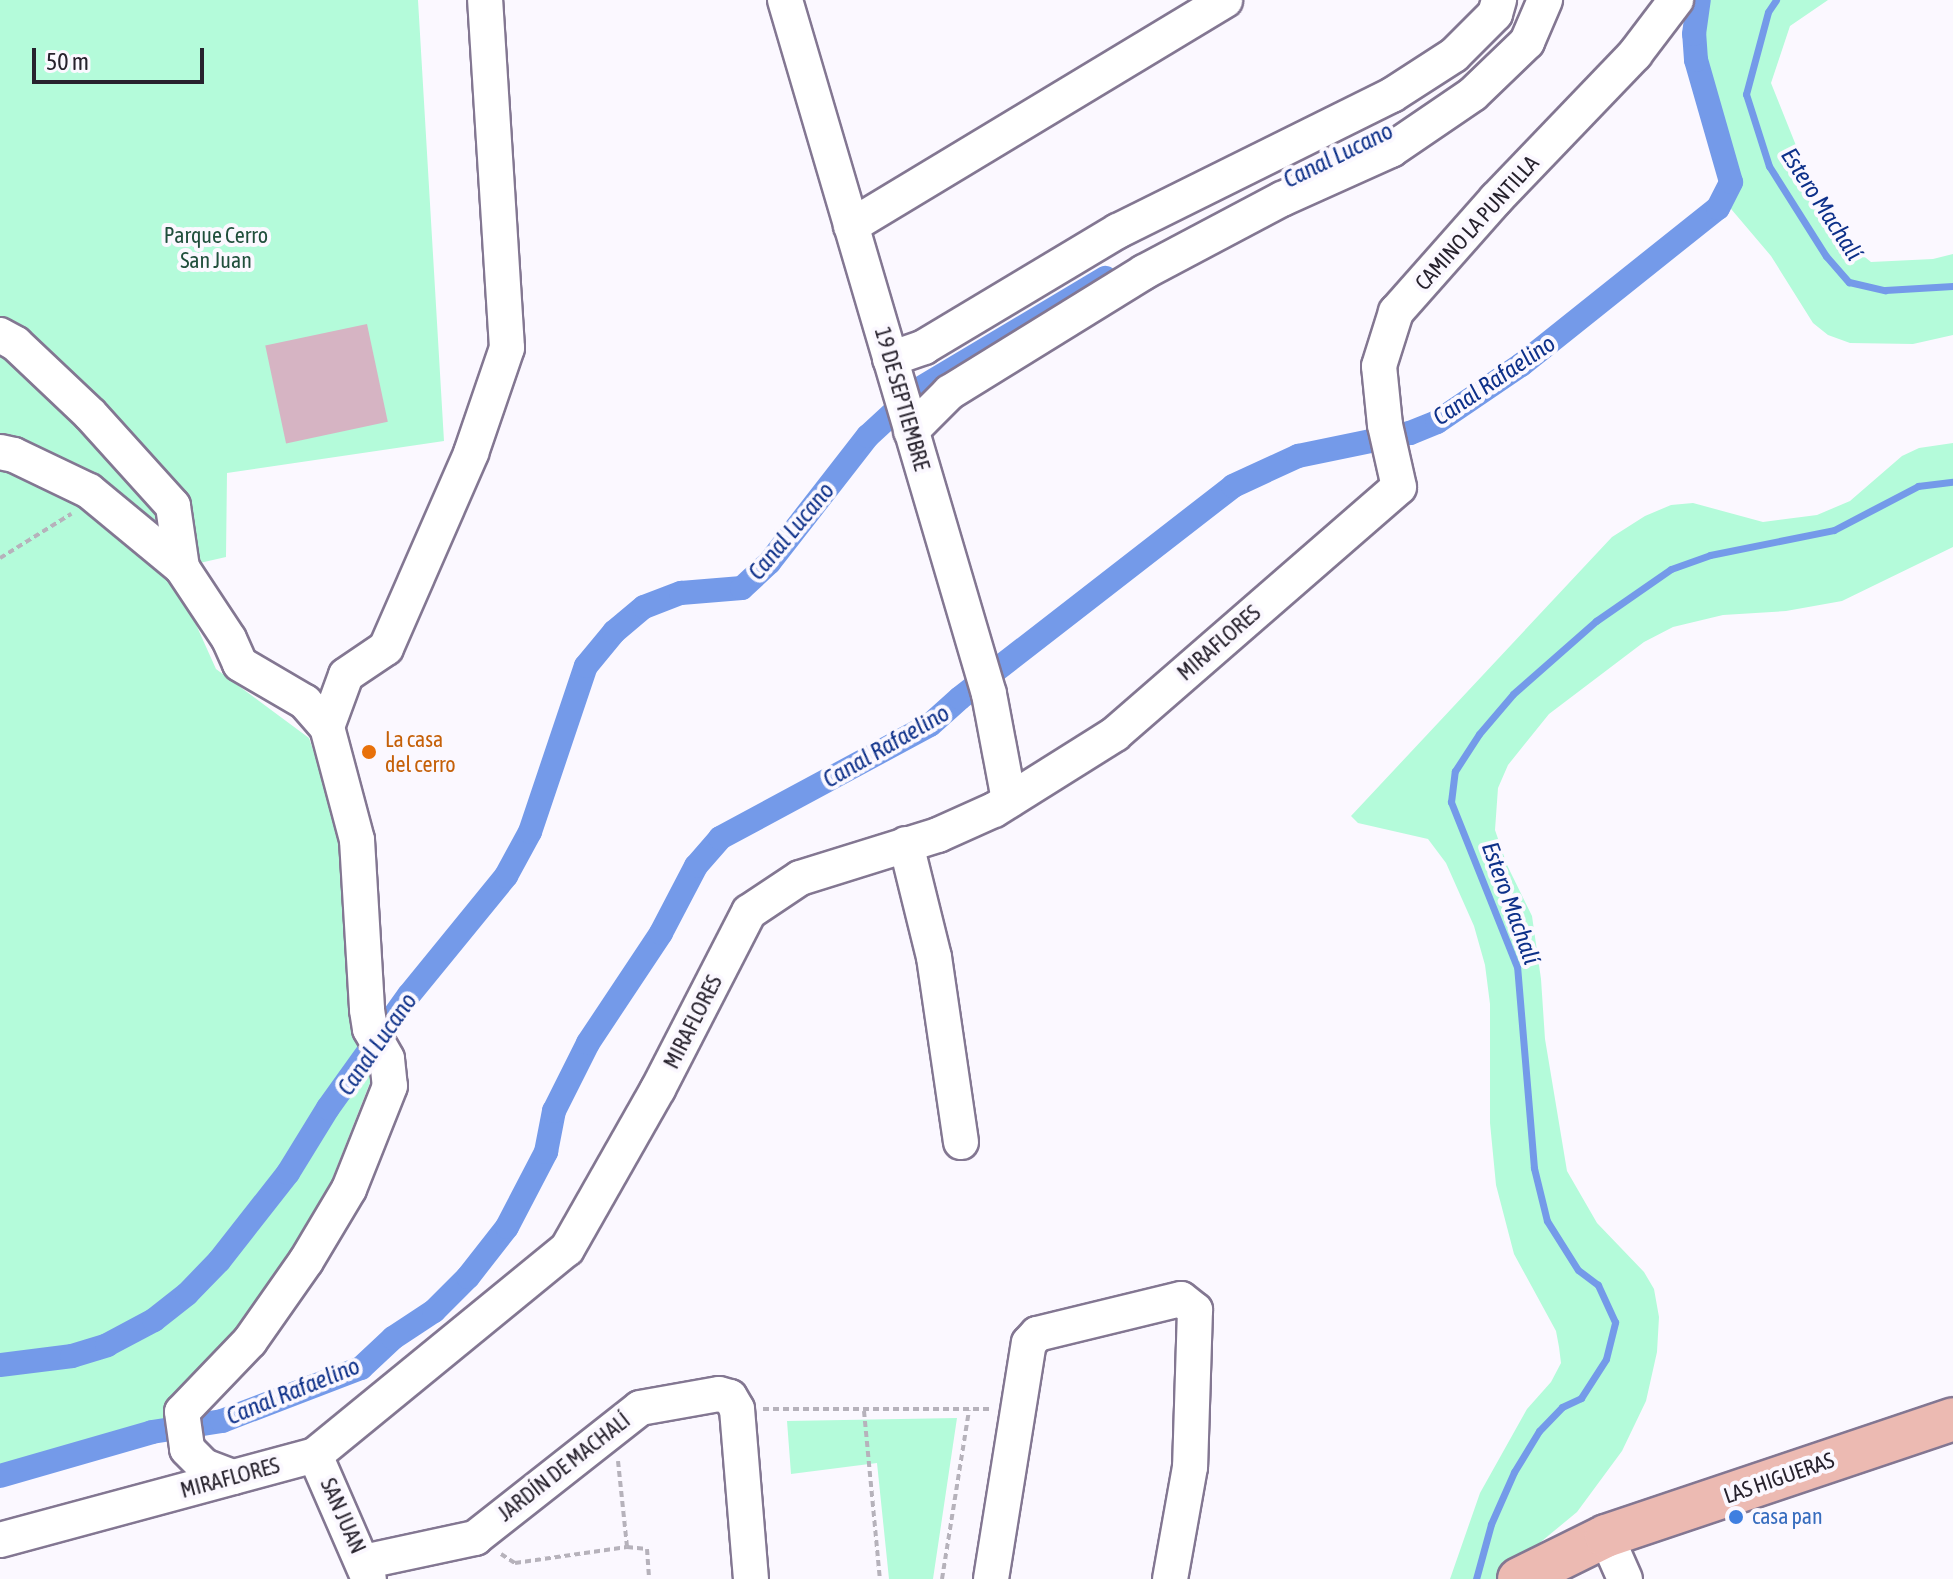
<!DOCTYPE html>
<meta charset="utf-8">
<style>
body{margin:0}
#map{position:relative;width:1953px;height:1579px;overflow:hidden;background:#fbf8ff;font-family:"Asap Condensed",sans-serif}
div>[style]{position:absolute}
.green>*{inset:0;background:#b4fbda}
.stream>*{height:7px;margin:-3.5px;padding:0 3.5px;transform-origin:3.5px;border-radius:3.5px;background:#749ae9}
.canal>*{height:24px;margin:-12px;padding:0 12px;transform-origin:12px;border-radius:12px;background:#749ae9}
.building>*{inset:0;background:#d6b4c3;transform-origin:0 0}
.path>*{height:4px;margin-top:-2px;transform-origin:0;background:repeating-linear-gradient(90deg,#b6b2bb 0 6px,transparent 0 10px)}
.roads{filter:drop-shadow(2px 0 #837792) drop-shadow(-2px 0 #837792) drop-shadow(0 2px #837792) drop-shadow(0 -2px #837792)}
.minor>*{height:34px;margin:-17px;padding:0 17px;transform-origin:17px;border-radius:17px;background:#fff}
.major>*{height:42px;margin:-21px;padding:0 21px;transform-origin:21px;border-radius:21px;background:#ecbab2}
.dots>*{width:22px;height:22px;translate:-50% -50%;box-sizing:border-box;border:4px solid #fbf8ff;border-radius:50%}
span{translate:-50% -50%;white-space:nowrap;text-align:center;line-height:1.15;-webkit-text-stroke:8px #fbf8ff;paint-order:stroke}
.street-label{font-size:22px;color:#27222d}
.park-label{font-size:22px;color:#204f3c}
.food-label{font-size:22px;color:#c56008}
.left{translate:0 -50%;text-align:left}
.shop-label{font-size:22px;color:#366cbe}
.water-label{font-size:24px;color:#0d3089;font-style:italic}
.scale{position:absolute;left:32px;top:48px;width:172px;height:36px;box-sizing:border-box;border:4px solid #27222d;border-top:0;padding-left:10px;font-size:24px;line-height:28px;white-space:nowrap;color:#27222d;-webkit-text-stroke:6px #fbf8ff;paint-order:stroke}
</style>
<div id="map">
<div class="green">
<div style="clip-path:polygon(0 0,418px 0,444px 441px,227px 473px,226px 557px,182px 567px,185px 600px,216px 669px,309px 738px,342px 834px,357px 1022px,373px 1075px,323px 1202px,215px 1365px,152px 1432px,0 1476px)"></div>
<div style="clip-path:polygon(1704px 0,1828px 0,1790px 26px,1771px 83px,1829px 228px,1871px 262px,1933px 259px,1953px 254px,1953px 335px,1913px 344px,1850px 343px,1828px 335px,1813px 323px,1771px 256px,1726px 203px,1734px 188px,1700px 59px,1698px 32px,1700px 6px)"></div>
<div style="clip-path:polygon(1953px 443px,1953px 547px,1842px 601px,1786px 611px,1723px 615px,1673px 627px,1644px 642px,1549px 714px,1508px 765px,1498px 788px,1495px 830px,1507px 865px,1532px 916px,1541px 979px,1545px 1039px,1567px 1171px,1597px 1223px,1644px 1272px,1654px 1289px,1659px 1317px,1657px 1352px,1646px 1401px,1622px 1451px,1577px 1512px,1531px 1550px,1509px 1579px,1450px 1579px,1480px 1493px,1527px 1409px,1551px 1382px,1561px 1363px,1559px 1347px,1556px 1331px,1514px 1254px,1496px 1185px,1490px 1123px,1490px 1004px,1485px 965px,1474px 926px,1446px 863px,1428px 839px,1358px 823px,1351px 816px,1612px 537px,1645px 516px,1671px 505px,1693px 503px,1763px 522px,1817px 515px,1850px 501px,1902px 456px,1919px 448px)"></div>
<div style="clip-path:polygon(957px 1418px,933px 1579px,889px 1579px,877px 1463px,791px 1474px,787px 1421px)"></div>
</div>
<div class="stream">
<div style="left:1776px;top:0;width:14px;rotate:124deg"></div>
<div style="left:1768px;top:12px;width:85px;rotate:105deg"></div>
<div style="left:1746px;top:94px;width:76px;rotate:72.3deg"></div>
<div style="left:1769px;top:166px;width:107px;rotate:57.7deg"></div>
<div style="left:1826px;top:256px;width:35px;rotate:49deg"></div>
<div style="left:1849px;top:282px;width:37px;rotate:13deg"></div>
<div style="left:1885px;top:290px;width:68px;rotate:-3.4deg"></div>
<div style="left:1476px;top:1579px;width:57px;rotate:-74.7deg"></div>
<div style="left:1491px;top:1524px;width:57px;rotate:-66.1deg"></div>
<div style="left:1514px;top:1472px;width:48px;rotate:-58.6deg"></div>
<div style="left:1539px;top:1431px;width:33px;rotate:-46deg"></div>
<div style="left:1562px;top:1407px;width:21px;rotate:-25deg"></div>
<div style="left:1581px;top:1398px;width:46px;rotate:-57.3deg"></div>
<div style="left:1606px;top:1359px;width:38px;rotate:-76deg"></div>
<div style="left:1615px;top:1322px;width:41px;rotate:-114.7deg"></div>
<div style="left:1598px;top:1285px;width:25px;rotate:-143deg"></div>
<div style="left:1578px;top:1270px;width:58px;rotate:-122.3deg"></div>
<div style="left:1547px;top:1221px;width:55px;rotate:-103.8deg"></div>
<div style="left:1534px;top:1168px;width:202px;rotate:-94.8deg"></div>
<div style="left:1517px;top:967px;width:178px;rotate:-111.8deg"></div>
<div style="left:1451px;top:802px;width:31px;rotate:-83deg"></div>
<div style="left:1455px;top:771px;width:44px;rotate:-57deg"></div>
<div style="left:1479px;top:734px;width:52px;rotate:-49.6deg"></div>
<div style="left:1513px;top:694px;width:111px;rotate:-41.3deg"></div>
<div style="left:1596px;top:621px;width:91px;rotate:-34.7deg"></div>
<div style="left:1671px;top:569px;width:41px;rotate:-19.7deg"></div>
<div style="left:1710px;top:555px;width:126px;rotate:-11.4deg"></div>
<div style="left:1834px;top:530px;width:95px;rotate:-27.6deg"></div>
<div style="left:1918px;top:486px;width:35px;rotate:-7deg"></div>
</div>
<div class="canal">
<div style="left:0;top:1365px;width:73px;rotate:-7.1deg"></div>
<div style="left:72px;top:1356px;width:37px;rotate:-17deg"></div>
<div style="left:107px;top:1345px;width:53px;rotate:-28deg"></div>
<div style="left:154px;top:1320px;width:42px;rotate:-38.2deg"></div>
<div style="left:187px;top:1294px;width:46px;rotate:-45.9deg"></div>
<div style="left:219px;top:1261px;width:112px;rotate:-51.9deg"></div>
<div style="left:288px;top:1173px;width:76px;rotate:-58.4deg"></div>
<div style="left:328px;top:1108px;width:139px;rotate:-54.4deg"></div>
<div style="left:409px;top:995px;width:154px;rotate:-50.8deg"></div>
<div style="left:506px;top:876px;width:50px;rotate:-61.4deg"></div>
<div style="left:530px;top:832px;width:175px;rotate:-71.4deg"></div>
<div style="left:586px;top:666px;width:44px;rotate:-50.5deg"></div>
<div style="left:614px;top:632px;width:39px;rotate:-40deg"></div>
<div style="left:644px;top:607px;width:40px;rotate:-21deg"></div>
<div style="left:681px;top:593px;width:61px;rotate:-4.7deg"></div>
<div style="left:742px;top:588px;width:37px;rotate:-43deg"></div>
<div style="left:769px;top:563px;width:161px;rotate:-52.1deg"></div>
<div style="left:868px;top:436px;width:69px;rotate:-42.7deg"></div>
<div style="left:919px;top:389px;width:217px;rotate:-30.8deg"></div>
<div style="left:0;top:1476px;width:158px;rotate:-16.1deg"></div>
<div style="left:152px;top:1432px;width:71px;rotate:-8.9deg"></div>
<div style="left:222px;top:1421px;width:149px;rotate:-20.9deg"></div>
<div style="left:361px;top:1368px;width:44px;rotate:-43.2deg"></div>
<div style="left:393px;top:1338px;width:49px;rotate:-33.4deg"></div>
<div style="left:434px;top:1311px;width:48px;rotate:-45deg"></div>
<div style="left:468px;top:1277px;width:63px;rotate:-52deg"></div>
<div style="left:507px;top:1227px;width:85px;rotate:-62.5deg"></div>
<div style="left:546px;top:1152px;width:42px;rotate:-79deg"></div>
<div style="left:554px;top:1111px;width:76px;rotate:-63.4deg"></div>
<div style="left:588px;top:1043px;width:132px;rotate:-56.4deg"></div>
<div style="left:661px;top:933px;width:76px;rotate:-62.4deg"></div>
<div style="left:696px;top:866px;width:37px;rotate:-49deg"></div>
<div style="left:720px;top:838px;width:238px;rotate:-28.3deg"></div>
<div style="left:930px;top:725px;width:40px;rotate:-42deg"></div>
<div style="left:960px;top:698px;width:346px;rotate:-37.8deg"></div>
<div style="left:1233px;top:486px;width:72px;rotate:-24.8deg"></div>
<div style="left:1298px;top:456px;width:114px;rotate:-11.6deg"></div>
<div style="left:1410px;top:433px;width:29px;rotate:-22deg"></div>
<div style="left:1437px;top:422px;width:102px;rotate:-34.2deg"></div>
<div style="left:1521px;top:365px;width:252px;rotate:-38.6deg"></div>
<div style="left:1718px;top:208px;width:29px;rotate:-63deg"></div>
<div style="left:1731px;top:182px;width:127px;rotate:-106deg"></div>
<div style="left:1696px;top:60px;width:26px;rotate:-94deg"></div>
<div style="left:1694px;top:34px;width:34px;rotate:-82deg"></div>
</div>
<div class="building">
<div style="left:367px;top:324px;width:100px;height:104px;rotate:78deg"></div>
</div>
<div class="path">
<div style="left:0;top:558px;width:84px;rotate:-31.8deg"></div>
<div style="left:763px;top:1409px;width:227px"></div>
<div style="left:864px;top:1411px;width:169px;rotate:84.6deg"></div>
<div style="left:618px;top:1461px;width:86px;rotate:84deg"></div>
<div style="left:627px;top:1547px;width:20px;rotate:6deg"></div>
<div style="left:647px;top:1549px;width:30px;rotate:86deg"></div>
<div style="left:501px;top:1554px;width:17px;rotate:33deg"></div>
<div style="left:515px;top:1563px;width:113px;rotate:-8.1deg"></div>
<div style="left:942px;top:1579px;width:171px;rotate:-80.9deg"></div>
</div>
<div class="roads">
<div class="minor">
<div style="left:785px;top:0;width:723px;rotate:73.62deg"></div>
<div style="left:989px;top:694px;width:108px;rotate:79.3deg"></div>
<div style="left:851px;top:226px;width:437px;rotate:-31.1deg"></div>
<div style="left:0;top:335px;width:18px;rotate:29deg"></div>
<div style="left:16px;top:344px;width:102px;rotate:43.4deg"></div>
<div style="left:90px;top:414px;width:124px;rotate:47.9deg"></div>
<div style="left:173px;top:506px;width:63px;rotate:81.7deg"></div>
<div style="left:182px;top:568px;width:85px;rotate:56.5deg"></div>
<div style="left:229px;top:639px;width:27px;rotate:66deg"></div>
<div style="left:240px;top:664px;width:75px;rotate:30.3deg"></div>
<div style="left:305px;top:702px;width:33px;rotate:49deg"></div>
<div style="left:327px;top:727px;width:117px;rotate:75.1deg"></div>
<div style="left:357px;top:840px;width:170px;rotate:86.6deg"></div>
<div style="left:367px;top:1010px;width:19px;rotate:81deg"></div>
<div style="left:370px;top:1029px;width:34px;rotate:60deg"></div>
<div style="left:387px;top:1059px;width:27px;rotate:84deg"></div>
<div style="left:390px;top:1086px;width:111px;rotate:111.7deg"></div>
<div style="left:349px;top:1189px;width:84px;rotate:120.8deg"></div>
<div style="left:306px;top:1261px;width:98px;rotate:125deg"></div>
<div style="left:250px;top:1341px;width:98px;rotate:133.8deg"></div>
<div style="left:182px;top:1412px;width:37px;rotate:82deg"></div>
<div style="left:187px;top:1449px;width:24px;rotate:45deg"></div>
<div style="left:204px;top:1466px;width:31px;rotate:21deg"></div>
<div style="left:890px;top:359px;width:36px;rotate:-19deg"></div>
<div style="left:924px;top:347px;width:226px;rotate:-30.9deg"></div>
<div style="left:1118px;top:231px;width:306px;rotate:-26.4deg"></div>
<div style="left:1392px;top:95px;width:74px;rotate:-32.8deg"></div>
<div style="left:1454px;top:55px;width:58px;rotate:-45deg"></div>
<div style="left:1495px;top:14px;width:15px;rotate:-74deg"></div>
<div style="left:911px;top:431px;width:55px;rotate:-45deg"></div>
<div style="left:950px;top:392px;width:228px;rotate:-31.7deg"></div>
<div style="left:1144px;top:272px;width:156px;rotate:-27.9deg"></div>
<div style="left:1282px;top:199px;width:120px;rotate:-24.2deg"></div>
<div style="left:1391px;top:150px;width:99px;rotate:-34.3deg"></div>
<div style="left:1473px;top:94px;width:75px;rotate:-43.9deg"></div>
<div style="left:1527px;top:42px;width:46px;rotate:-66.8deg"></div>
<div style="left:0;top:452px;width:14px;rotate:12deg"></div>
<div style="left:14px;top:455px;width:83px;rotate:25.6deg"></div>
<div style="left:89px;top:491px;width:121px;rotate:39.6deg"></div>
<div style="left:327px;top:727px;width:55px;rotate:-69.9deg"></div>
<div style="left:346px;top:675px;width:48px;rotate:-34deg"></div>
<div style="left:386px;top:648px;width:213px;rotate:-66.4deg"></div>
<div style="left:471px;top:453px;width:111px;rotate:-71.1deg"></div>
<div style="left:507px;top:348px;width:349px;rotate:-93.6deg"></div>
<div style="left:906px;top:844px;width:116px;rotate:76.1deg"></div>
<div style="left:934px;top:957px;width:187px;rotate:81.7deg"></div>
<div style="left:315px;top:1455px;width:135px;rotate:66.5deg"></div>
<div style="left:1606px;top:1536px;width:47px;rotate:66.2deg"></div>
<div style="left:0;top:1540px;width:326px;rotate:-15.1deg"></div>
<div style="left:315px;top:1455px;width:325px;rotate:-39.3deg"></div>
<div style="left:567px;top:1249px;width:184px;rotate:-60.4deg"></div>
<div style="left:658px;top:1089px;width:199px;rotate:-62.8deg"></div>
<div style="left:749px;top:912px;width:61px;rotate:-33.7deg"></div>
<div style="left:800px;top:878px;width:145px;rotate:-17.3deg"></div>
<div style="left:938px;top:835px;width:61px;rotate:-24.1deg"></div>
<div style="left:994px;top:810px;width:143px;rotate:-32.1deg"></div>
<div style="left:1115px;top:734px;width:376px;rotate:-41deg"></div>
<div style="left:1399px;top:487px;width:64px;rotate:-102.7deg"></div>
<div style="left:1385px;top:425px;width:59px;rotate:-95.8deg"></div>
<div style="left:1379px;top:366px;width:57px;rotate:-72.5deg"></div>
<div style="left:1396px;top:312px;width:151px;rotate:-48.5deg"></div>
<div style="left:1496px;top:199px;width:201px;rotate:-46.2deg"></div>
<div style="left:1635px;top:54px;width:68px;rotate:-52.8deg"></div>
<div style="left:363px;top:1562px;width:115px;rotate:-12.1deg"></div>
<div style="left:475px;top:1538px;width:210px;rotate:-38.2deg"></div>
<div style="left:640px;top:1408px;width:80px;rotate:-10deg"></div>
<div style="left:719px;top:1394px;width:11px;rotate:15deg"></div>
<div style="left:730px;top:1397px;width:14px;rotate:60deg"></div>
<div style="left:737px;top:1409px;width:171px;rotate:85.3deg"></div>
<div style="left:991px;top:1579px;width:239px;rotate:-80.9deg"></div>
<div style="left:1029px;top:1343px;width:12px;rotate:-48deg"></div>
<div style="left:1037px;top:1334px;width:148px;rotate:-13.7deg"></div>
<div style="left:1181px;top:1299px;width:18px;rotate:38deg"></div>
<div style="left:1195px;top:1310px;width:157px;rotate:91.8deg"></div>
<div style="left:1190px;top:1467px;width:114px;rotate:100.1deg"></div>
</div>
<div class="major">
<div style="left:1519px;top:1579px;width:97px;rotate:-26.3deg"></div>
<div style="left:1606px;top:1536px;width:366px;rotate:-18.6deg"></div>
</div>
</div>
<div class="dots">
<div style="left:369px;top:752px;background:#e8710a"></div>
<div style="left:1736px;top:1517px;background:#3f7fe0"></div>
</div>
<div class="street-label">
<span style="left:1477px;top:223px;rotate:-48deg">CAMINO LA PUNTILLA</span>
<span style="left:902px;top:399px;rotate:74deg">19 DE SEPTIEMBRE</span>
<span style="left:1219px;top:643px;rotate:-41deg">MIRAFLORES</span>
<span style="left:693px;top:1022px;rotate:-63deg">MIRAFLORES</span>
<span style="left:564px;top:1467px;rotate:-38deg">JARDÍN DE MACHALÍ</span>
<span style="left:230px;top:1478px;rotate:-15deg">MIRAFLORES</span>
<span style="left:1779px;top:1478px;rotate:-19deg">LAS HIGUERAS</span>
<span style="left:343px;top:1516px;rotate:66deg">SAN JUAN</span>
</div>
<div class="park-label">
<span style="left:216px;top:248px">Parque Cerro<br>San Juan</span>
</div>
<div class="food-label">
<span class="left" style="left:385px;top:752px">La casa<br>del cerro</span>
</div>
<div class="shop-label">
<span class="left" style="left:1752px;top:1517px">casa pan</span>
</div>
<div class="water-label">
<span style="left:1338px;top:155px;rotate:-26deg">Canal Lucano</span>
<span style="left:1822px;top:204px;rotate:57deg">Estero Machalí</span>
<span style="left:1494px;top:380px;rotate:-34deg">Canal Rafaelino</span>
<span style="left:791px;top:531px;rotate:-50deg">Canal Lucano</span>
<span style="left:886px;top:746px;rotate:-30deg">Canal Rafaelino</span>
<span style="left:1511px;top:903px;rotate:70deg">Estero Machalí</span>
<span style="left:377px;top:1044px;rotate:-55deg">Canal Lucano</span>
<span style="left:293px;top:1391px;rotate:-22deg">Canal Rafaelino</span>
</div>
<div class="scale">50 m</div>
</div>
